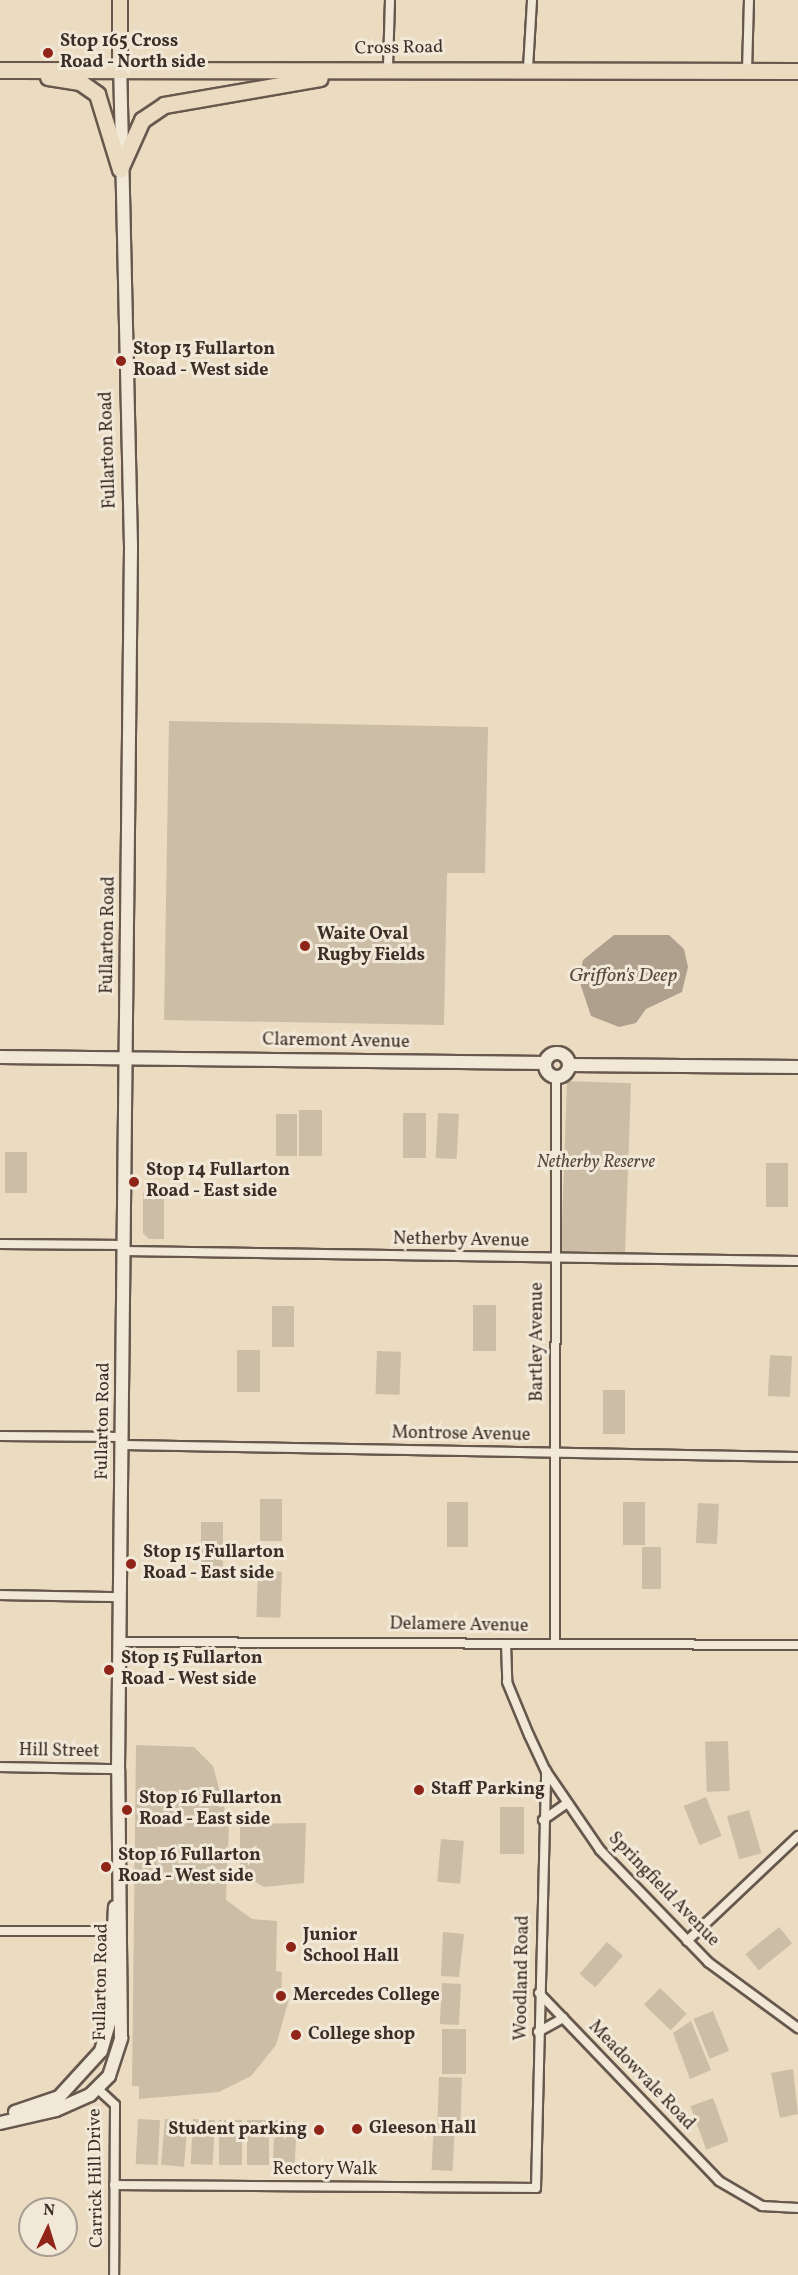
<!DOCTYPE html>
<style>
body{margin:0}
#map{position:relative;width:798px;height:2275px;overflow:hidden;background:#eadbc1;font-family:Vollkorn,serif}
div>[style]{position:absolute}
.green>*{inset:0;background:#ccbda7;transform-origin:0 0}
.water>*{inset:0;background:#aea08d}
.roads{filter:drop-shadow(2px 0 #67584e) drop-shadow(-2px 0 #67584e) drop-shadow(0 2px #67584e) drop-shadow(0 -2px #67584e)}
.street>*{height:8px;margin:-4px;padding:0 4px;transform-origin:4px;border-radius:4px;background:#f1e8d7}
.secondary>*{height:12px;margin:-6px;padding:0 6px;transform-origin:6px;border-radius:6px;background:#f1e8d7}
.secondary>.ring{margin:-6px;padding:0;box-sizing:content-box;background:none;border:12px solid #f1e8d7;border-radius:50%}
.primary>*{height:14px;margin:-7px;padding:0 7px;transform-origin:7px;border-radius:7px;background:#eadbc1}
.highway>*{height:15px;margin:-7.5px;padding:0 7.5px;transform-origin:7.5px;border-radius:7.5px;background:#eadbc1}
.dots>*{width:16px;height:16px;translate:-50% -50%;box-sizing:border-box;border:3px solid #f1e8d7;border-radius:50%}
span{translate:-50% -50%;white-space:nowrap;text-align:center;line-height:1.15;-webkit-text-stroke:6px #f1e8d7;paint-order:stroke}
.poi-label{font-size:18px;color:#3b2d27;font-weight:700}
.left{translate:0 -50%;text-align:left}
.right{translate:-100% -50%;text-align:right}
.street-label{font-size:18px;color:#3b2d27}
.park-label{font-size:18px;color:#584a41;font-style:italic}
.water-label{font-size:20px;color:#584a40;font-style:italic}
.north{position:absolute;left:18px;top:2197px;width:60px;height:60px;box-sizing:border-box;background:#f1e8d7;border:2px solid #a89d91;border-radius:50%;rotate:4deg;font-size:16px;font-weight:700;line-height:24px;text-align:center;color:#3b2d27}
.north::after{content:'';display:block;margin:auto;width:21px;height:27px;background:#8f2418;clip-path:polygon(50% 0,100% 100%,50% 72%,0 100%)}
</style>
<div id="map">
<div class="green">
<div style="clip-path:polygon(169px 721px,488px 727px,485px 873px,447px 873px,444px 1025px,164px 1020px)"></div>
<div style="left:567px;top:1081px;width:64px;height:171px;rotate:2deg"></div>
<div style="left:299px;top:1110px;width:23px;height:46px"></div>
<div style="left:403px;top:1113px;width:23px;height:45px"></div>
<div style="left:438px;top:1113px;width:21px;height:45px;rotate:3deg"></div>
<div style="left:276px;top:1114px;width:21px;height:42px"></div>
<div style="left:5px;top:1152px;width:22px;height:41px"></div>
<div style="left:766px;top:1163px;width:22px;height:44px"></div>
<div style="clip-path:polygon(143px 1193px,164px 1193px,164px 1239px,149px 1239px,143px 1233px)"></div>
<div style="left:473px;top:1305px;width:23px;height:46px"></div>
<div style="left:272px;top:1306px;width:22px;height:41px"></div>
<div style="left:237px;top:1350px;width:23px;height:42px"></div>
<div style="left:377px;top:1351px;width:24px;height:43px;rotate:2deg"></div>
<div style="left:770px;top:1355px;width:22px;height:41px;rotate:3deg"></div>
<div style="left:603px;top:1390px;width:22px;height:44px"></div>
<div style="left:260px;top:1499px;width:22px;height:42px"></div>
<div style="left:447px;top:1502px;width:21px;height:45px"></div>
<div style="left:645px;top:1502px;width:43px;height:22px;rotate:90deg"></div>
<div style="left:698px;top:1503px;width:21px;height:40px;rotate:3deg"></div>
<div style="left:201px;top:1522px;width:22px;height:46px"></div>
<div style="left:642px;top:1547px;width:19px;height:42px"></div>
<div style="left:258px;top:1571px;width:24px;height:46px;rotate:2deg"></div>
<div style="left:728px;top:1741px;width:50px;height:23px;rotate:88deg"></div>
<div style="clip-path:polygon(136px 1745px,194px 1747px,213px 1766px,229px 1825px,226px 1900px,252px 1919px,277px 1921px,276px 1971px,282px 1972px,281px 1997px,289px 1999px,276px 2045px,251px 2076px,219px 2092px,139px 2099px,139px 2086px,132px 2086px)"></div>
<div style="left:706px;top:1797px;width:42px;height:24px;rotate:68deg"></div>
<div style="left:500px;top:1807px;width:24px;height:47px"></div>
<div style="left:749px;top:1810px;width:45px;height:23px;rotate:74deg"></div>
<div style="clip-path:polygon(306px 1823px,304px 1883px,264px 1887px,240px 1873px,240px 1824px)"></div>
<div style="left:441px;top:1839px;width:23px;height:43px;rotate:5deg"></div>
<div style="left:779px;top:1927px;width:21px;height:43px;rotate:51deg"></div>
<div style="clip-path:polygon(443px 1932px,464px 1934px,459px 1977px,441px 1976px)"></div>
<div style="left:607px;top:1942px;width:21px;height:42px;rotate:41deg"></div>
<div style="left:442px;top:1983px;width:19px;height:41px;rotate:3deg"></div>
<div style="left:660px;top:1988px;width:37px;height:23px;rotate:44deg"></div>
<div style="left:713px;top:2011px;width:43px;height:21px;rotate:68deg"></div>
<div style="clip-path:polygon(691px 2021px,711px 2070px,690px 2079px,673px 2033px)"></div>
<div style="left:442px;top:2029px;width:24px;height:45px"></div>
<div style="clip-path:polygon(793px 2069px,798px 2114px,780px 2118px,771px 2073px)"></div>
<div style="left:439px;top:2077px;width:23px;height:45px;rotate:2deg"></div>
<div style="left:713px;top:2098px;width:46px;height:24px;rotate:70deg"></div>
<div style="left:138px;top:2119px;width:22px;height:45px;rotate:3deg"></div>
<div style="left:165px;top:2119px;width:23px;height:46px;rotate:5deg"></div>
<div style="left:193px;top:2119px;width:22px;height:45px;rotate:3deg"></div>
<div style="left:219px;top:2120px;width:23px;height:45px"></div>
<div style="left:247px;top:2120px;width:22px;height:45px"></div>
<div style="left:275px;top:2120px;width:22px;height:45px;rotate:3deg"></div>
<div style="left:434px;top:2123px;width:21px;height:47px;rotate:3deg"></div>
</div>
<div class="water">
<div style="clip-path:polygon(614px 935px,669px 935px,684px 949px,688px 967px,682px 992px,646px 1009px,636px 1023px,619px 1027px,591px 1016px,579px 980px,583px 960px)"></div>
</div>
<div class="roads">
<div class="street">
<div style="left:388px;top:67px;width:67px;rotate:-88.3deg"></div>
<div style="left:528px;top:68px;width:68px;rotate:-86.6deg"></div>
<div style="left:747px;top:71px;width:71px;rotate:-88.4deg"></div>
<div style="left:0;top:1244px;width:124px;rotate:0.5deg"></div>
<div style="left:124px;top:1251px;width:674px;rotate:0.85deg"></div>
<div style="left:0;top:1436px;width:123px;rotate:0.5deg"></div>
<div style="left:123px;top:1445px;width:675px;rotate:1.02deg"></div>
<div style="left:0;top:1595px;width:119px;rotate:1deg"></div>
<div style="left:119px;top:1642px;width:679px;rotate:0.25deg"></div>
<div style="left:555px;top:1643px;width:566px;rotate:-89.9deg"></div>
<div style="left:506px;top:1644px;width:38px;rotate:88deg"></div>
<div style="left:507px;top:1682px;width:57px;rotate:67.5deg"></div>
<div style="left:529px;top:1735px;width:40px;rotate:65deg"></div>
<div style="left:546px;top:1771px;width:96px;rotate:55.6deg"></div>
<div style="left:600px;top:1850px;width:156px;rotate:46deg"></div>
<div style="left:708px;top:1962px;width:112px;rotate:36.3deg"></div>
<div style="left:0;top:1767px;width:118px;rotate:1deg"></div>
<div style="left:543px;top:1820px;width:29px;rotate:-35deg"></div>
<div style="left:0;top:1931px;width:113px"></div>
<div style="left:687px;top:1941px;width:153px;rotate:-43.4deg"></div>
<div style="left:539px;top:1993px;width:260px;rotate:46.2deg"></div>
<div style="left:719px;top:2181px;width:50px;rotate:30.2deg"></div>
<div style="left:762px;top:2206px;width:36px;rotate:3deg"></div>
<div style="left:538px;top:2032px;width:29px;rotate:-29deg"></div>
<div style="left:98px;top:2089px;width:23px;rotate:43deg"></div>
<div style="left:115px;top:2105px;width:170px;rotate:90.3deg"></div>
<div style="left:114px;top:2185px;width:422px;rotate:0.4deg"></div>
<div style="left:536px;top:2188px;width:417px;rotate:-88.6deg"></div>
</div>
<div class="secondary">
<div class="ring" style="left:545px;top:1053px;width:12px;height:12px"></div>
<div style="left:0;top:1057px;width:545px;rotate:0.63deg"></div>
<div style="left:569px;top:1065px;width:229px;rotate:0.5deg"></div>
<div style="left:15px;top:2112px;width:46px;rotate:-18.8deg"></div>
<div style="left:59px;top:2097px;width:62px;rotate:-47.6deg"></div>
<div style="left:101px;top:2051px;width:32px;rotate:-74deg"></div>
<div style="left:110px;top:2020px;width:113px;rotate:-87.5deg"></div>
<div style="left:0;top:2123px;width:57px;rotate:-13.1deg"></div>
<div style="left:56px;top:2110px;width:37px;rotate:-24deg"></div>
<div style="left:90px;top:2095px;width:27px;rotate:-45deg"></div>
<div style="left:109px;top:2076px;width:40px;rotate:-72deg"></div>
<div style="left:121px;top:2038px;width:269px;rotate:-90.6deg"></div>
<div style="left:118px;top:1769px;width:1223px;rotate:-89.39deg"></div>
<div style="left:131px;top:546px;width:478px;rotate:-91.3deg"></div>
</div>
<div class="primary">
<div style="left:120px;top:68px;width:68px;rotate:-90deg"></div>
</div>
<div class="highway">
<div style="left:0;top:70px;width:798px;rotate:0.07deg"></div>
<div style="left:48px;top:77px;width:32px;rotate:9deg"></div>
<div style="left:80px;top:82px;width:21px;rotate:35deg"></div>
<div style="left:97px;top:94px;width:78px;rotate:73deg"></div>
<div style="left:120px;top:169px;width:54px;rotate:-65.8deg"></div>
<div style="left:142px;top:120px;width:27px;rotate:-34deg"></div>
<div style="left:164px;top:105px;width:158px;rotate:-9.8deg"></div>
</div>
</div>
<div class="dots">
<div style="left:48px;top:53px;background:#8f2418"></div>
<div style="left:121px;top:361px;background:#8f2418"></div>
<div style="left:305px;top:946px;background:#8f2418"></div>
<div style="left:134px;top:1182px;background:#8f2418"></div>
<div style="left:131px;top:1564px;background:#8f2418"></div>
<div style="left:109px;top:1670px;background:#8f2418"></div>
<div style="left:419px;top:1790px;background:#8f2418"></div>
<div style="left:127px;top:1810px;background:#8f2418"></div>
<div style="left:106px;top:1867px;background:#8f2418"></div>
<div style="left:291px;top:1947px;background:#8f2418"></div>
<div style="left:281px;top:1996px;background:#8f2418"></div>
<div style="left:296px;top:2035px;background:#8f2418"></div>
<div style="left:357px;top:2129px;background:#8f2418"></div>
<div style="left:319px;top:2130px;background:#8f2418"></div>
</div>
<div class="poi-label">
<span class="left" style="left:60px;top:53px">Stop 165 Cross<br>Road - North side</span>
<span class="left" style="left:133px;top:361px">Stop 13 Fullarton<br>Road - West side</span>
<span class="left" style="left:317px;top:946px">Waite Oval<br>Rugby Fields</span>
<span class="left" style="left:146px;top:1182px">Stop 14 Fullarton<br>Road - East side</span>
<span class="left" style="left:143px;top:1564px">Stop 15 Fullarton<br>Road - East side</span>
<span class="left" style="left:121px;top:1670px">Stop 15 Fullarton<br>Road - West side</span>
<span class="left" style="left:431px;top:1790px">Staff Parking</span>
<span class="left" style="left:139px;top:1810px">Stop 16 Fullarton<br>Road - East side</span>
<span class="left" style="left:118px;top:1867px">Stop 16 Fullarton<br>Road - West side</span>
<span class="left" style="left:303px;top:1947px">Junior<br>School Hall</span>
<span class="left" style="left:293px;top:1996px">Mercedes College</span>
<span class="left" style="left:308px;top:2035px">College shop</span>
<span class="left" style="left:369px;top:2129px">Gleeson Hall</span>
<span class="right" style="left:307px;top:2130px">Student parking</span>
</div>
<div class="street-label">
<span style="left:399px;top:49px;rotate:-1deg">Cross Road</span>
<span style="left:109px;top:450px;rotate:-92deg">Fullarton Road</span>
<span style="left:109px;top:935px;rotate:-89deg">Fullarton Road</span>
<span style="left:336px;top:1042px;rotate:1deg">Claremont Avenue</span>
<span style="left:461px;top:1241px;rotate:1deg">Netherby Avenue</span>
<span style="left:538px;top:1342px;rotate:-90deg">Bartley Avenue</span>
<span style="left:104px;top:1421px;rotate:-89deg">Fullarton Road</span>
<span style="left:461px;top:1435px;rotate:1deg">Montrose Avenue</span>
<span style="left:459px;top:1626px;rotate:1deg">Delamere Avenue</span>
<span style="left:59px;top:1752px;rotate:1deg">Hill Street</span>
<span style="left:663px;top:1890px;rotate:46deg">Springfield Avenue</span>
<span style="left:523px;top:1978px;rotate:-89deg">Woodland Road</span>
<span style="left:102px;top:1982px;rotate:-89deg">Fullarton Road</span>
<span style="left:641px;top:2076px;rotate:46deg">Meadowvale Road</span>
<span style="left:325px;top:2170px">Rectory Walk</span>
<span style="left:97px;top:2178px;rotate:-91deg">Carrick Hill Drive</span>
</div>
<div class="park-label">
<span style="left:596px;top:1163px">Netherby Reserve</span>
</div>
<div class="water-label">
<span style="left:623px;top:976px">Griffon's Deep</span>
</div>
<div class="north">N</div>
</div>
